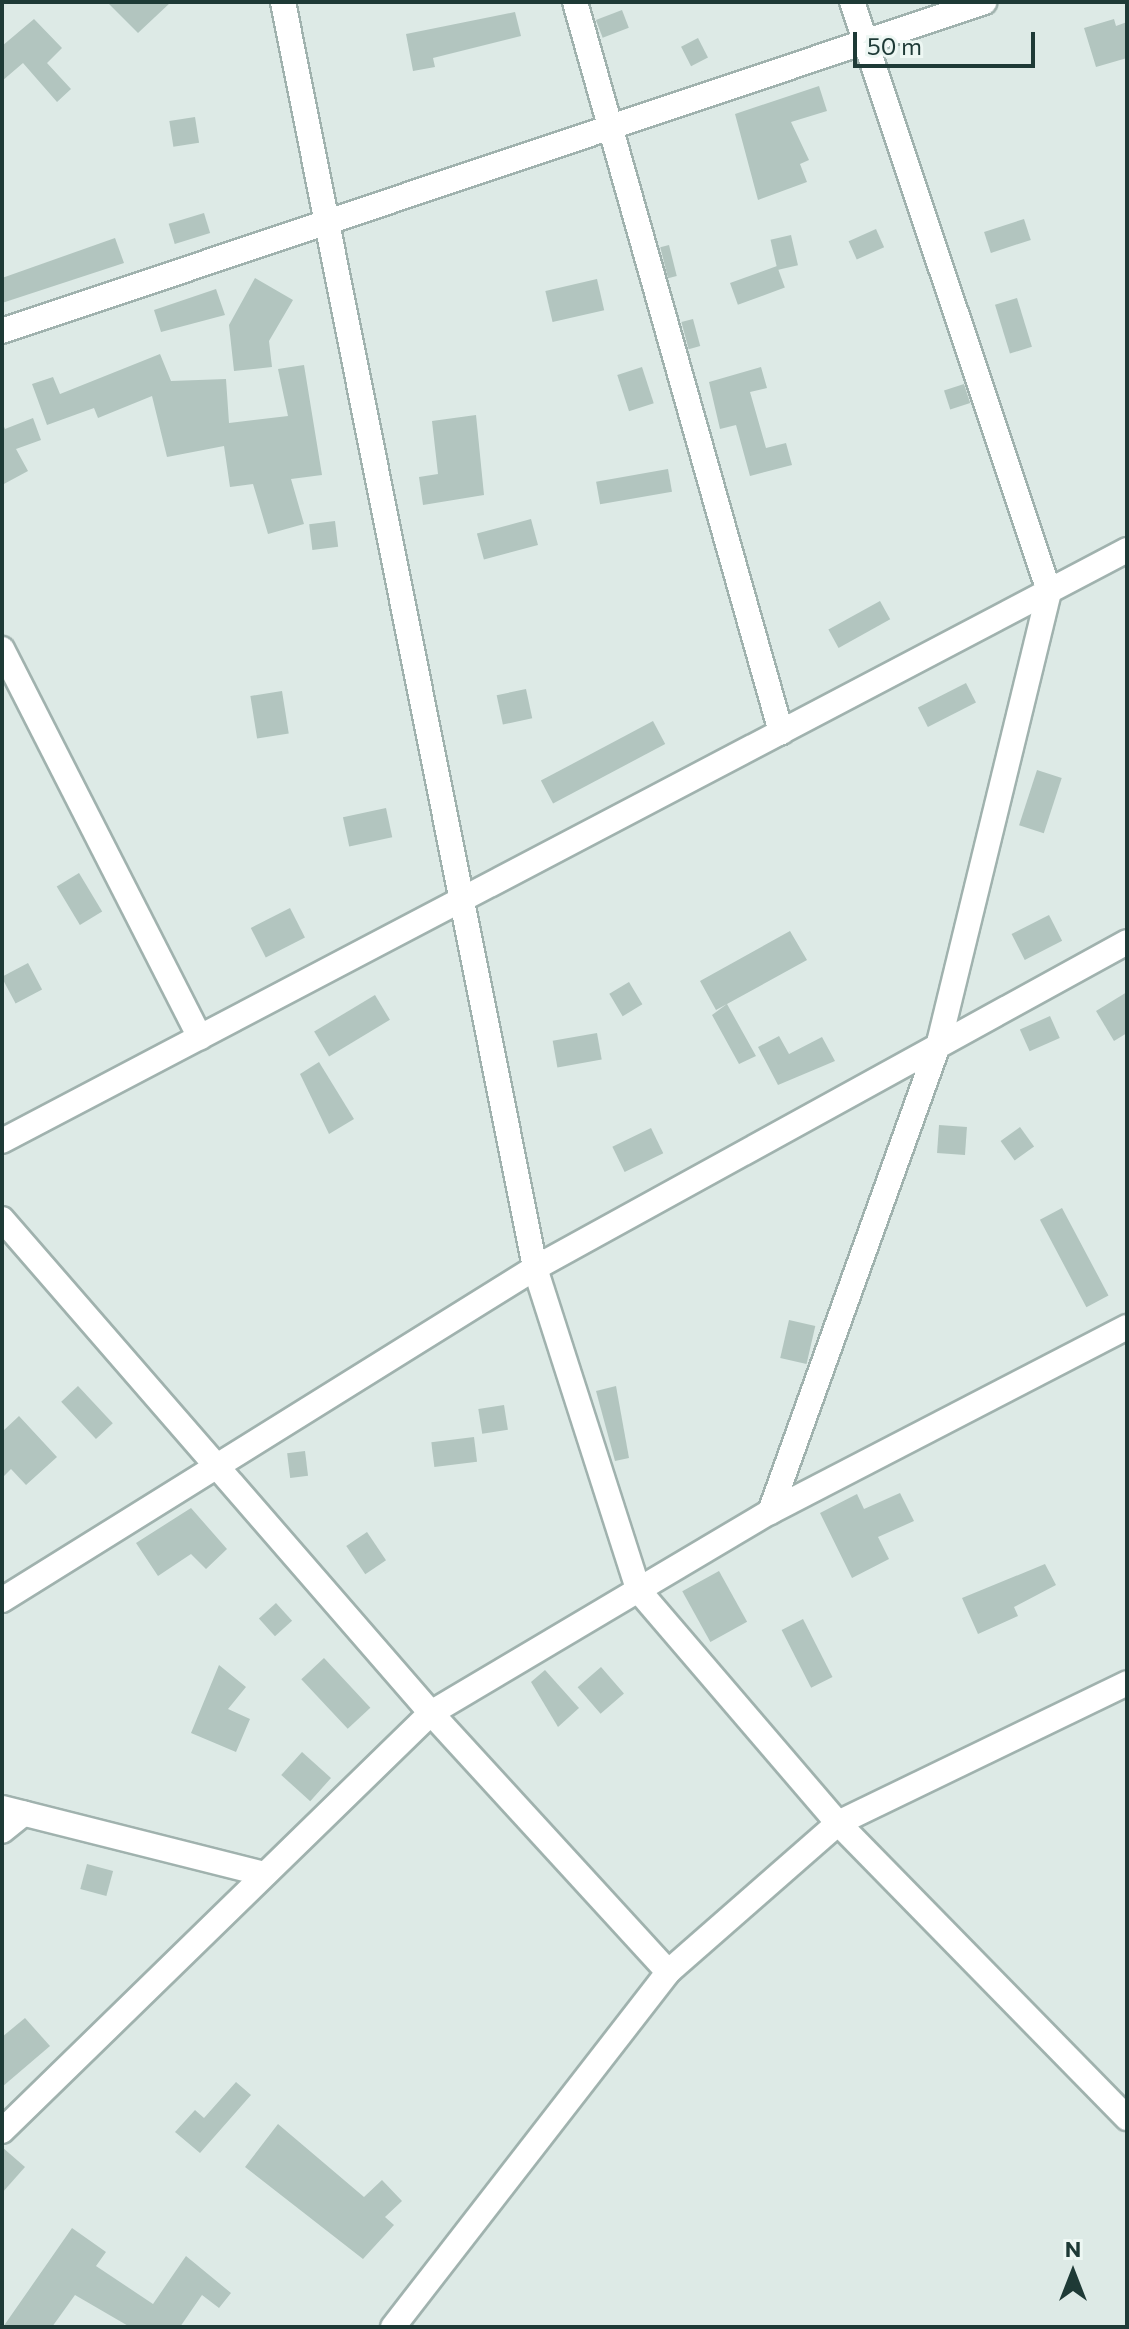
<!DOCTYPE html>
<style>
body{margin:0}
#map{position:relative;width:1129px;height:2329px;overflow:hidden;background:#ddeae6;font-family:Commissioner,sans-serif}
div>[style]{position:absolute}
.building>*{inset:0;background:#b2c5bf;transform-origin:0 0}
.roads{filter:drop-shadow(2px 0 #a0b2ae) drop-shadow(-2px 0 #a0b2ae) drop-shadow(0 2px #a0b2ae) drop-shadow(0 -2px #a0b2ae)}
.minor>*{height:24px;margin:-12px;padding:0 12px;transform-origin:12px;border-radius:12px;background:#fff}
.tertiary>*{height:24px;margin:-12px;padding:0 12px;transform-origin:12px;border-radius:12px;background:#fff}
span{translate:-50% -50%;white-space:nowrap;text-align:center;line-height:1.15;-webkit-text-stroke:6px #edf7f3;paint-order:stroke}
.frame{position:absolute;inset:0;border:4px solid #1e3a36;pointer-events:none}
.north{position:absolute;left:1033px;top:2233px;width:80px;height:80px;-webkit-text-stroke:6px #edf7f3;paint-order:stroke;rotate:0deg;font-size:22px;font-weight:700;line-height:32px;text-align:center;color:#1e3a36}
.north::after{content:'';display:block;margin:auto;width:28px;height:36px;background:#1e3a36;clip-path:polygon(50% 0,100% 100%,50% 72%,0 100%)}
.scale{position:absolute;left:853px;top:32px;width:182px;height:36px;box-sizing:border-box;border:4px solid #1e3a36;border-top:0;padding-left:10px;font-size:24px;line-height:28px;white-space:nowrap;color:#1e3a36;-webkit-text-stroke:6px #edf7f3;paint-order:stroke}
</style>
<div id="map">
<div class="building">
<div style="clip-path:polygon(107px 2px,171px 2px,138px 33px)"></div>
<div style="left:622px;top:10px;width:19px;height:28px;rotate:69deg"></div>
<div style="clip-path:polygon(515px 12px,521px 36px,433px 58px,435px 67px,413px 71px,406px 34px)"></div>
<div style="clip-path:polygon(34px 19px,62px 48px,47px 63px,71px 89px,57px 102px,23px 63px,2px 81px,2px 46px)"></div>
<div style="clip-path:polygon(1114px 19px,1116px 26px,1127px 22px,1127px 58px,1096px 67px,1084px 28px)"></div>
<div style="left:698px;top:38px;width:22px;height:19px;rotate:63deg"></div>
<div style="clip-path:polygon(819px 86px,827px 111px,791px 122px,809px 160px,800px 164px,807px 182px,758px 200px,735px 114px)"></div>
<div style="left:195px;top:117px;width:26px;height:26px;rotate:81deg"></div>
<div style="left:204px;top:213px;width:21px;height:37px;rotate:73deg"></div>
<div style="left:1024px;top:219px;width:22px;height:42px;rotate:72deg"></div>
<div style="left:876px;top:229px;width:20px;height:30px;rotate:66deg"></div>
<div style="left:791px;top:235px;width:31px;height:21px;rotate:77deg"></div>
<div style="clip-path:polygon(115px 238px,124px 263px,2px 303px,2px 278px)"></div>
<div style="left:669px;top:245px;width:32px;height:9px;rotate:76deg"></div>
<div style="left:777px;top:266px;width:23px;height:50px;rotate:70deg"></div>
<div style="clip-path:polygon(255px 278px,293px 300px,269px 341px,272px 367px,234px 371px,229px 325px)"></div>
<div style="left:597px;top:279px;width:32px;height:53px;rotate:77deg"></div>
<div style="clip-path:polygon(216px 289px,225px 315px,161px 332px,154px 310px)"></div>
<div style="left:1017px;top:298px;width:51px;height:23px;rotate:73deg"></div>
<div style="left:693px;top:319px;width:28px;height:12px;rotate:75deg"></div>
<div style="clip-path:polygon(160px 354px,171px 381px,226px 379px,229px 423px,288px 416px,278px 369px,304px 365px,322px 475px,291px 479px,304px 524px,268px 534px,253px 484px,230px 487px,224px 446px,167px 457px,152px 396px,98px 418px,94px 408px,47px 425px,32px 384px,53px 377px,60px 394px)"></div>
<div style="left:642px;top:367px;width:38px;height:26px;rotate:72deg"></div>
<div style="clip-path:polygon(761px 367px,767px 388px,750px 392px,766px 448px,786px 443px,792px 465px,750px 476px,736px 425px,720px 429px,709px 382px)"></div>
<div style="left:964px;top:384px;width:20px;height:21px;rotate:72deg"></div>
<div style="clip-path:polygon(476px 415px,484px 495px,423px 505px,419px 477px,438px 474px,432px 421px)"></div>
<div style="clip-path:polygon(33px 418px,41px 440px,16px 449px,28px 471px,2px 485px,2px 422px,5px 429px)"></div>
<div style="left:668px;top:469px;width:23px;height:73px;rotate:80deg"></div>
<div style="left:531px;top:519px;width:27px;height:56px;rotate:75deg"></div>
<div style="left:335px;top:521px;width:26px;height:26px;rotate:83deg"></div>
<div style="left:880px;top:601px;width:21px;height:59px;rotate:61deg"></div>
<div style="left:966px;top:683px;width:22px;height:54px;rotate:63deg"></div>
<div style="left:526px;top:689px;width:30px;height:30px;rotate:78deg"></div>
<div style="left:282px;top:691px;width:43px;height:32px;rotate:81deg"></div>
<div style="left:653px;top:721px;width:26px;height:127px;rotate:62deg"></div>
<div style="left:1037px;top:770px;width:26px;height:58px;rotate:18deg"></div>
<div style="left:386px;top:808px;width:30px;height:44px;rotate:78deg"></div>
<div style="left:79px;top:873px;width:45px;height:26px;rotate:59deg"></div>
<div style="left:290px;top:908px;width:33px;height:44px;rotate:63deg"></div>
<div style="left:1049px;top:915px;width:29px;height:42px;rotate:63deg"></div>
<div style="clip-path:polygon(790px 931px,807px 960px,727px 1004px,756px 1056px,739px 1064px,712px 1015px,727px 1004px,716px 1010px,700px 981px)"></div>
<div style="left:28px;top:963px;width:30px;height:30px;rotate:62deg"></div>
<div style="left:629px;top:982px;width:26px;height:23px;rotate:59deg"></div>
<div style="clip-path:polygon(1127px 992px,1127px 1033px,1114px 1041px,1096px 1011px)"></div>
<div style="left:375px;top:995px;width:29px;height:71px;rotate:59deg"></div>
<div style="left:1050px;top:1016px;width:24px;height:33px;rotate:66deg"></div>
<div style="left:597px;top:1033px;width:27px;height:45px;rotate:80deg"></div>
<div style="clip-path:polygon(779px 1036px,789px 1054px,822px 1037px,835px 1061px,778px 1085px,758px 1047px)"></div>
<div style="clip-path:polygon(319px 1062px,354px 1119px,329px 1134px,300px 1074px)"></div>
<div style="left:939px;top:1125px;width:28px;height:28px;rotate:4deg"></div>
<div style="left:1020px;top:1127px;width:24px;height:24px;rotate:54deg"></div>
<div style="left:651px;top:1128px;width:28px;height:43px;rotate:64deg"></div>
<div style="left:1062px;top:1208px;width:99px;height:25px;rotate:62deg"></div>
<div style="left:789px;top:1320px;width:27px;height:39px;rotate:13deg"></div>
<div style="left:78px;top:1386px;width:51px;height:23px;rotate:47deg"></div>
<div style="clip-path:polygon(616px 1386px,629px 1458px,615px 1461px,596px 1391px)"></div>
<div style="left:504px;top:1405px;width:25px;height:26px;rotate:81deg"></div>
<div style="clip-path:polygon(19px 1416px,57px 1457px,26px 1485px,11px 1469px,2px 1478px,2px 1432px)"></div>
<div style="left:474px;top:1437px;width:25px;height:43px;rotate:83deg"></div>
<div style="left:305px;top:1451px;width:25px;height:18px;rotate:83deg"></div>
<div style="clip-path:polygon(900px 1493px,914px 1521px,878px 1537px,889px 1559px,852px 1578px,820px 1513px,857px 1494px,864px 1509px)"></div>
<div style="clip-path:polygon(191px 1508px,227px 1549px,206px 1569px,191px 1554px,158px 1576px,136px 1543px)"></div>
<div style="left:367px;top:1532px;width:34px;height:25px;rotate:56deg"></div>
<div style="clip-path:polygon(1045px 1564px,1056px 1585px,1014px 1607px,1018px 1616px,978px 1634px,962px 1598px)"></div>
<div style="left:719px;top:1571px;width:58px;height:42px;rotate:61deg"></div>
<div style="left:276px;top:1603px;width:24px;height:23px;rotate:48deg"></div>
<div style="left:803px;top:1619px;width:65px;height:24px;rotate:63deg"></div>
<div style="left:324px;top:1658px;width:68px;height:31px;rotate:47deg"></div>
<div style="clip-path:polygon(219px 1665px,246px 1687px,228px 1709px,250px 1719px,236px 1752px,191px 1733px)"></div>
<div style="left:601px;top:1667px;width:35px;height:31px;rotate:49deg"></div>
<div style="clip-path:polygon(545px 1670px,579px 1708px,558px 1727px,531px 1682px)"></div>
<div style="left:302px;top:1752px;width:39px;height:31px;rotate:42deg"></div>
<div style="left:87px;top:1864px;width:27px;height:26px;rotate:15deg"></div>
<div style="clip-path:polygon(25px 2018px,50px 2046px,2px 2087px,2px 2037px)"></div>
<div style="clip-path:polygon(236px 2082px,251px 2095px,200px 2153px,175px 2132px,195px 2110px,204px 2118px)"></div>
<div style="clip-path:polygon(278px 2124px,364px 2197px,382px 2180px,402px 2201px,385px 2217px,394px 2225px,363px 2259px,245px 2167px)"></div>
<div style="clip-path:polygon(2px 2147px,25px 2167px,2px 2193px)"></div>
<div style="clip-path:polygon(72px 2228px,106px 2252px,96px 2266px,153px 2304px,186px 2256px,231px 2293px,219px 2308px,202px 2295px,180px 2327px,130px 2327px,75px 2295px,52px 2327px,3px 2327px)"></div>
</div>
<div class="roads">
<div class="minor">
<div style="left:283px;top:2px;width:1291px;rotate:78.74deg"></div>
<div style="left:535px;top:1268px;width:339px;rotate:72.2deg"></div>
<div style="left:639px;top:1591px;width:306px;rotate:49.4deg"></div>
<div style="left:838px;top:1823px;width:413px;rotate:45.6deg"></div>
<div style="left:575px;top:2px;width:759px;rotate:74.24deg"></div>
<div style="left:2px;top:331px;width:1036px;rotate:-18.52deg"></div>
<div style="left:2px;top:649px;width:436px;rotate:63deg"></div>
<div style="left:2px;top:1219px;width:654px;rotate:49.03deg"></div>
<div style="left:431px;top:1713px;width:351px;rotate:47.5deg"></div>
<div style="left:770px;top:1512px;width:499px;rotate:-70.2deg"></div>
<div style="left:939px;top:1043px;width:465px;rotate:-76.3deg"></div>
<div style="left:1049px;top:591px;width:621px;rotate:-108.49deg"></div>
<div style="left:2px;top:1600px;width:628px;rotate:-31.92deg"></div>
<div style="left:535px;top:1268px;width:676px;rotate:-28.84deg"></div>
<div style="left:2px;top:1808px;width:271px;rotate:14.1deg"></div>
<div style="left:2px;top:1831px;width:28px;rotate:-39deg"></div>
<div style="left:2px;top:2131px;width:599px;rotate:-44.26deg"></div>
<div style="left:431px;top:1713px;width:394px;rotate:-30.7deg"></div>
<div style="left:770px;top:1512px;width:402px;rotate:-27.4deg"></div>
<div style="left:393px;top:2327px;width:449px;rotate:-52.2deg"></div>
<div style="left:668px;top:1972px;width:226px;rotate:-41.2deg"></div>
<div style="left:838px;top:1823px;width:321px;rotate:-25.8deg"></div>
</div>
<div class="tertiary">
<div style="left:2px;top:1141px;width:1271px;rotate:-27.71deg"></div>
</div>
</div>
<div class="frame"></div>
<div class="north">N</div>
<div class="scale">50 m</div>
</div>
